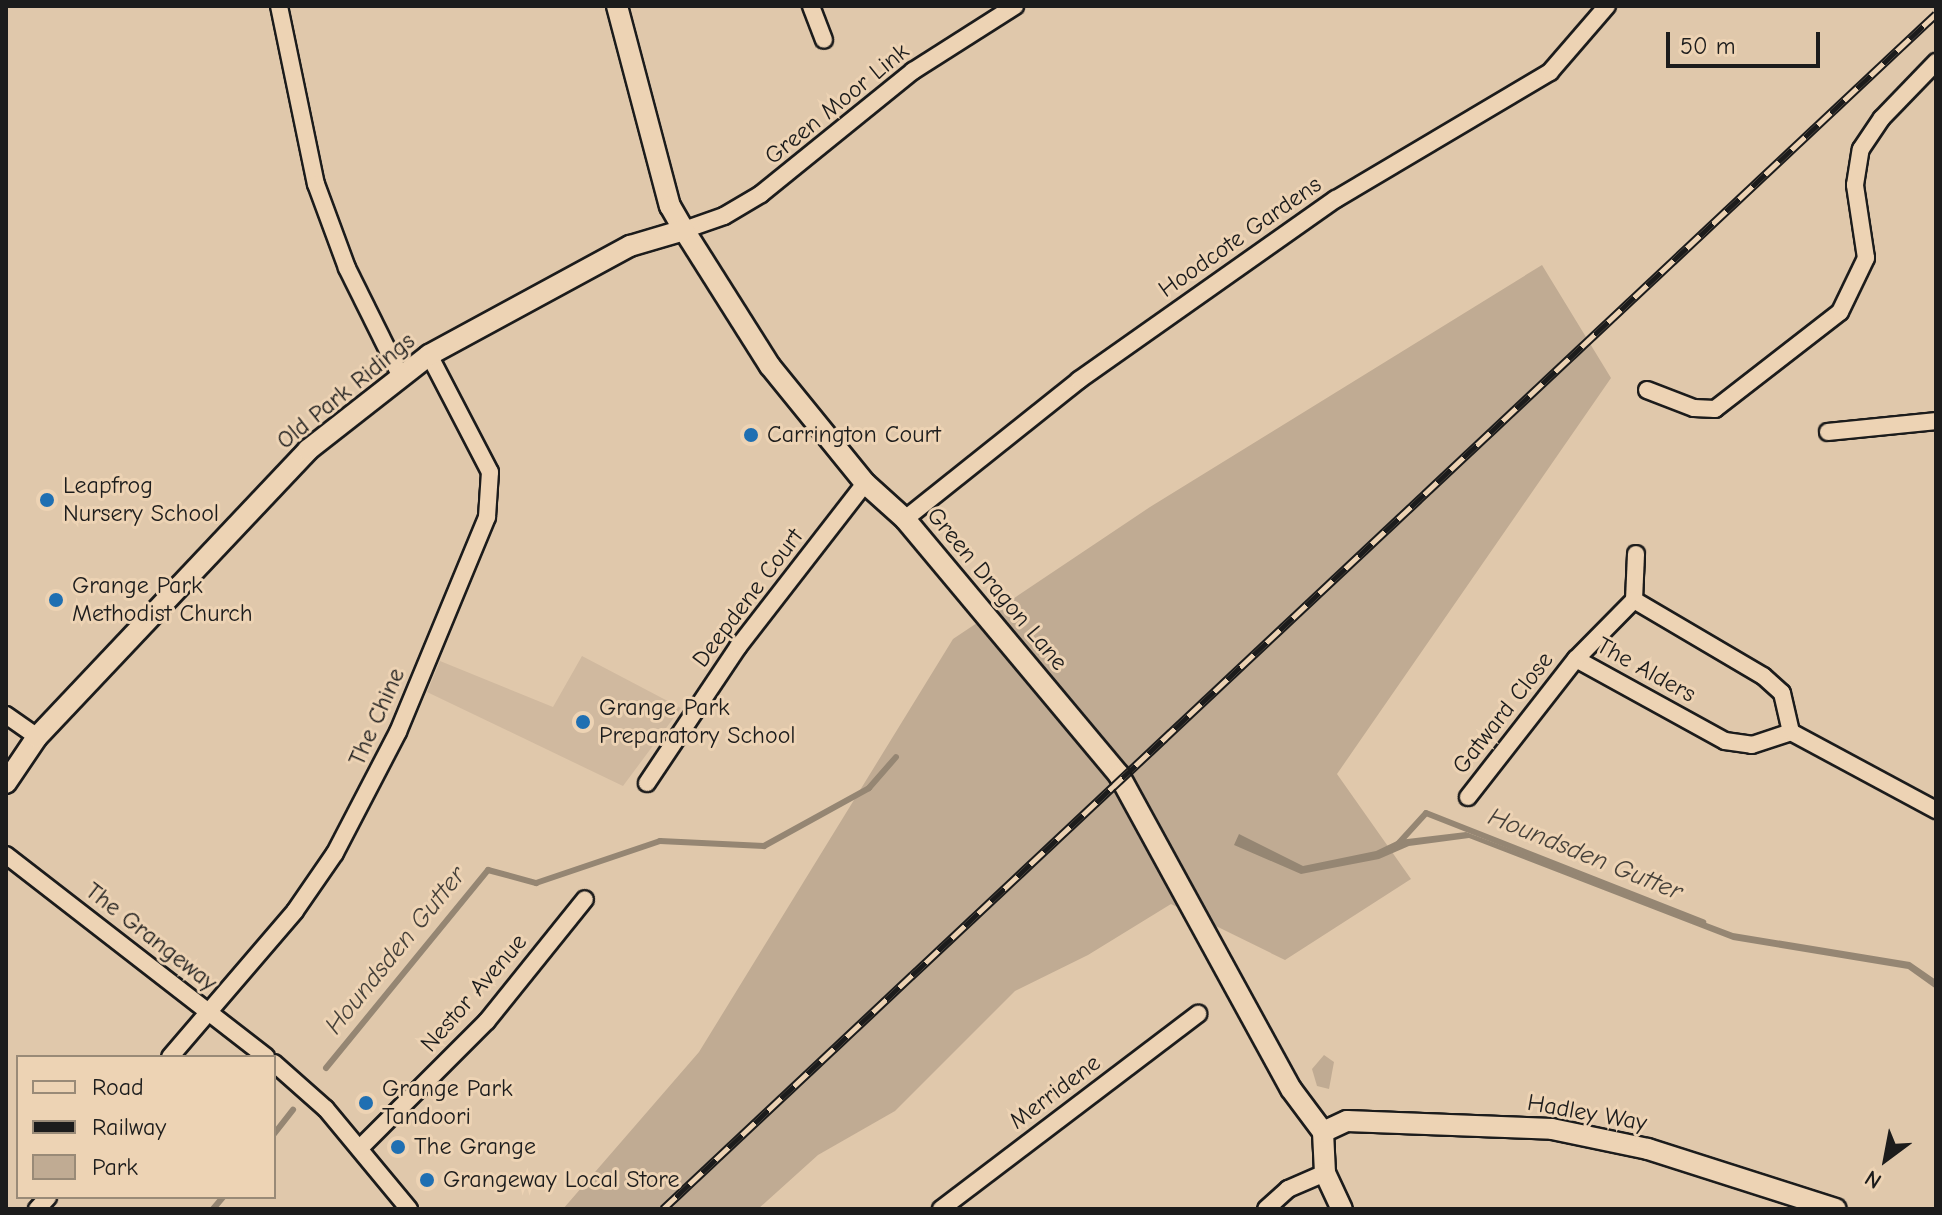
<!DOCTYPE html>
<style>
body{margin:0}
#map{position:relative;width:1942px;height:1215px;overflow:hidden;background:#e0c8ab;font-family:"Comic Neue",sans-serif}
div>[style]{position:absolute}
.built>*{inset:0;background:#d0b99f}
.green>*{inset:0;background:#c0ab93}
.water>*{inset:0;background:#958673}
.stream>*{height:6px;margin:-3px;padding:0 3px;transform-origin:3px;border-radius:3px;background:#958673}
.roads{filter:drop-shadow(2px 0 #1c1c1c) drop-shadow(-2px 0 #1c1c1c) drop-shadow(0 2px #1c1c1c) drop-shadow(0 -2px #1c1c1c)}
.minor>*{height:16px;margin:-8px;padding:0 8px;transform-origin:8px;border-radius:8px;background:#edd3b4}
.tertiary>*{height:20px;margin:-10px;padding:0 10px;transform-origin:10px;border-radius:10px;background:#edd3b4}
.rail>*{height:9px;margin-top:-4.5px;transform-origin:0;background:repeating-linear-gradient(90deg,#edd3b4 0 18px,#1c1c1c 0 36px);box-sizing:border-box;border-block:2px solid #1c1c1c}
.dots>*{width:22px;height:22px;translate:-50% -50%;box-sizing:border-box;border:4px solid #edd3b4;border-radius:50%}
span{translate:-50% -50%;white-space:nowrap;text-align:center;line-height:1.15;-webkit-text-stroke:6px #edd3b4;paint-order:stroke}
.street-label{font-size:24px;color:#1c1c1c}
.poi-label{font-size:24px;color:#1c1c1c}
.left{translate:0 -50%;text-align:left}
.water-label{font-size:26px;color:#46413a;font-style:italic}
.frame{position:absolute;inset:0;border:8px solid #1c1c1c;pointer-events:none}
.legend{position:absolute;left:16px;top:1055px;width:260px;height:144px;box-sizing:border-box;background:#edd3b4;border:2px solid #998a77;margin:0;padding:10px 14px;list-style:none;font-size:24px;color:#1c1c1c}
.legend li{display:flex;align-items:center;gap:16px;height:40px}
.legend b{width:40px;border:2px solid #998a77}
.north{position:absolute;left:1846px;top:1119px;width:80px;height:80px;-webkit-text-stroke:6px #edd3b4;paint-order:stroke;rotate:212deg;font-size:22px;font-weight:700;line-height:32px;text-align:center;color:#1c1c1c}
.north::after{content:'';display:block;margin:auto;width:28px;height:36px;background:#1c1c1c;clip-path:polygon(50% 0,100% 100%,50% 72%,0 100%)}
.scale{position:absolute;left:1666px;top:32px;width:154px;height:36px;box-sizing:border-box;border:4px solid #1c1c1c;border-top:0;padding-left:10px;font-size:24px;line-height:28px;white-space:nowrap;color:#1c1c1c;-webkit-text-stroke:6px #edd3b4;paint-order:stroke}
</style>
<div id="map">
<div class="built">
<div style="clip-path:polygon(582px 656px,681px 708px,623px 786px,427px 692px,440px 661px,553px 707px)"></div>
</div>
<div class="green">
<div style="clip-path:polygon(1542px 265px,1611px 378px,1337px 774px,1411px 879px,1285px 960px,1171px 904px,1088px 955px,1015px 991px,895px 1111px,818px 1155px,758px 1209px,563px 1209px,699px 1052px,953px 639px,1150px 507px)"></div>
<div style="clip-path:polygon(1324px 1055px,1334px 1062px,1329px 1089px,1317px 1086px,1312px 1069px)"></div>
</div>
<div class="water">
<div style="clip-path:polygon(1466px 832px,1733px 933px,1910px 962px,1936px 980px,1936px 989px,1908px 969px,1733px 940px,1469px 838px,1409px 846px,1379px 859px,1301px 874px,1234px 845px,1239px 834px,1303px 866px,1376px 851px,1399px 840px)"></div>
</div>
<div class="stream">
<div style="left:1397px;top:845px;width:43px;rotate:-47.8deg"></div>
<div style="left:1426px;top:813px;width:298px;rotate:21.5deg"></div>
<div style="left:326px;top:1068px;width:256px;rotate:-50.7deg"></div>
<div style="left:488px;top:870px;width:50px;rotate:15.2deg"></div>
<div style="left:536px;top:883px;width:131px;rotate:-18.7deg"></div>
<div style="left:660px;top:841px;width:104px;rotate:2.8deg"></div>
<div style="left:764px;top:846px;width:120px;rotate:-28.9deg"></div>
<div style="left:869px;top:788px;width:41px;rotate:-48.9deg"></div>
<div style="left:274px;top:1134px;width:31px;rotate:-52deg"></div>
<div style="left:213px;top:1209px;width:16px;rotate:-50deg"></div>
</div>
<div class="roads">
<div class="minor">
<div style="left:279px;top:6px;width:182px;rotate:78.3deg"></div>
<div style="left:316px;top:184px;width:90px;rotate:69.7deg"></div>
<div style="left:347px;top:268px;width:122px;rotate:63.6deg"></div>
<div style="left:811px;top:6px;width:36px;rotate:69deg"></div>
<div style="left:684px;top:230px;width:42px;rotate:-19.3deg"></div>
<div style="left:724px;top:216px;width:43px;rotate:-30.7deg"></div>
<div style="left:761px;top:194px;width:196px;rotate:-39deg"></div>
<div style="left:913px;top:71px;width:121px;rotate:-32.5deg"></div>
<div style="left:1647px;top:390px;width:50px;rotate:21deg"></div>
<div style="left:1694px;top:408px;width:21px;rotate:3deg"></div>
<div style="left:1715px;top:409px;width:158px;rotate:-37.8deg"></div>
<div style="left:1840px;top:312px;width:60px;rotate:-64.3deg"></div>
<div style="left:1866px;top:258px;width:74px;rotate:-98.6deg"></div>
<div style="left:1855px;top:185px;width:36px;rotate:-81deg"></div>
<div style="left:1861px;top:149px;width:37px;rotate:-56deg"></div>
<div style="left:1882px;top:118px;width:78px;rotate:-46deg"></div>
<div style="left:1828px;top:432px;width:109px;rotate:-5.8deg"></div>
<div style="left:905px;top:519px;width:223px;rotate:-38.6deg"></div>
<div style="left:1079px;top:380px;width:314px;rotate:-35.2deg"></div>
<div style="left:1336px;top:199px;width:249px;rotate:-30.7deg"></div>
<div style="left:1550px;top:72px;width:87px;rotate:-49.2deg"></div>
<div style="left:1634px;top:600px;width:46px;rotate:-87.5deg"></div>
<div style="left:6px;top:715px;width:38px;rotate:35deg"></div>
<div style="left:1791px;top:732px;width:40px;rotate:-103deg"></div>
<div style="left:1782px;top:693px;width:25px;rotate:-138deg"></div>
<div style="left:1763px;top:676px;width:150px;rotate:-149.5deg"></div>
<div style="left:1634px;top:600px;width:83px;rotate:134.5deg"></div>
<div style="left:1576px;top:659px;width:170px;rotate:28.8deg"></div>
<div style="left:1725px;top:741px;width:27px;rotate:8deg"></div>
<div style="left:1752px;top:745px;width:41px;rotate:-18.4deg"></div>
<div style="left:1791px;top:732px;width:165px;rotate:28.3deg"></div>
<div style="left:647px;top:783px;width:164px;rotate:-56.2deg"></div>
<div style="left:738px;top:647px;width:207px;rotate:-52.2deg"></div>
<div style="left:1468px;top:797px;width:175px;rotate:-52deg"></div>
<div style="left:6px;top:855px;width:329px;rotate:37.8deg"></div>
<div style="left:170px;top:1057px;width:192px;rotate:-49.4deg"></div>
<div style="left:295px;top:911px;width:70px;rotate:-55.4deg"></div>
<div style="left:335px;top:853px;width:136px;rotate:-62.5deg"></div>
<div style="left:398px;top:732px;width:233px;rotate:-67.5deg"></div>
<div style="left:487px;top:517px;width:45px;rotate:-86.2deg"></div>
<div style="left:490px;top:472px;width:132px;rotate:-117.5deg"></div>
<div style="left:274px;top:1063px;width:69px;rotate:41.5deg"></div>
<div style="left:326px;top:1109px;width:130px;rotate:50.3deg"></div>
<div style="left:361px;top:1147px;width:178px;rotate:-45deg"></div>
<div style="left:487px;top:1021px;width:156px;rotate:-51.2deg"></div>
<div style="left:37px;top:1209px;width:16px;rotate:-47deg"></div>
<div style="left:941px;top:1209px;width:323px;rotate:-37.2deg"></div>
<div style="left:1266px;top:1209px;width:30px;rotate:-42deg"></div>
<div style="left:1288px;top:1189px;width:40px;rotate:-23.4deg"></div>
</div>
<div class="tertiary">
<div style="left:617px;top:6px;width:207px;rotate:75.2deg"></div>
<div style="left:670px;top:206px;width:28px;rotate:60deg"></div>
<div style="left:684px;top:230px;width:161px;rotate:57.7deg"></div>
<div style="left:770px;top:366px;width:151px;rotate:50.9deg"></div>
<div style="left:865px;top:483px;width:54px;rotate:42deg"></div>
<div style="left:905px;top:519px;width:334px;rotate:50.1deg"></div>
<div style="left:1119px;top:775px;width:358px;rotate:61.3deg"></div>
<div style="left:1291px;top:1089px;width:54px;rotate:53.3deg"></div>
<div style="left:1323px;top:1132px;width:41px;rotate:87.2deg"></div>
<div style="left:1325px;top:1173px;width:40px;rotate:65deg"></div>
<div style="left:6px;top:783px;width:55px;rotate:-56deg"></div>
<div style="left:37px;top:737px;width:395px;rotate:-46.6deg"></div>
<div style="left:308px;top:450px;width:154px;rotate:-38.1deg"></div>
<div style="left:429px;top:355px;width:229px;rotate:-28.5deg"></div>
<div style="left:630px;top:246px;width:56px;rotate:-16.5deg"></div>
<div style="left:1323px;top:1132px;width:26px;rotate:-25deg"></div>
<div style="left:1347px;top:1121px;width:205px;rotate:2.2deg"></div>
<div style="left:1552px;top:1129px;width:98px;rotate:11.8deg"></div>
<div style="left:1648px;top:1149px;width:197px;rotate:17.7deg"></div>
</div>
</div>
<div class="rail">
<div style="left:663px;top:1209px;width:1746px;rotate:-43.19deg"></div>
</div>
<div class="dots">
<div style="left:751px;top:435px;background:#1f6fb2"></div>
<div style="left:47px;top:500px;background:#1f6fb2"></div>
<div style="left:56px;top:600px;background:#1f6fb2"></div>
<div style="left:583px;top:722px;background:#1f6fb2"></div>
<div style="left:366px;top:1103px;background:#1f6fb2"></div>
<div style="left:398px;top:1147px;background:#1f6fb2"></div>
<div style="left:427px;top:1180px;background:#1f6fb2"></div>
</div>
<div class="street-label">
<span style="left:837px;top:104px;rotate:-39deg">Green Moor Link</span>
<span style="left:1240px;top:237px;rotate:-35deg">Hoodcote Gardens</span>
<span style="left:346px;top:391px;rotate:-39deg">Old Park Ridings</span>
<span style="left:997px;top:589px;rotate:50deg">Green Dragon Lane</span>
<span style="left:748px;top:598px;rotate:-53deg">Deepdene Court</span>
<span style="left:1646px;top:670px;rotate:29deg">The Alders</span>
<span style="left:1503px;top:713px;rotate:-52deg">Gatward Close</span>
<span style="left:377px;top:717px;rotate:-66deg">The Chine</span>
<span style="left:151px;top:937px;rotate:38deg">The Grangeway</span>
<span style="left:474px;top:993px;rotate:-49deg">Nestor Avenue</span>
<span style="left:1055px;top:1092px;rotate:-37deg">Merridene</span>
<span style="left:1587px;top:1113px;rotate:10deg">Hadley Way</span>
</div>
<div class="poi-label">
<span class="left" style="left:767px;top:435px">Carrington Court</span>
<span class="left" style="left:63px;top:500px">Leapfrog<br>Nursery School</span>
<span class="left" style="left:72px;top:600px">Grange Park<br>Methodist Church</span>
<span class="left" style="left:599px;top:722px">Grange Park<br>Preparatory School</span>
<span class="left" style="left:382px;top:1103px">Grange Park<br>Tandoori</span>
<span class="left" style="left:414px;top:1147px">The Grange</span>
<span class="left" style="left:443px;top:1180px">Grangeway Local Store</span>
</div>
<div class="water-label">
<span style="left:1585px;top:855px;rotate:22deg">Houndsden Gutter</span>
<span style="left:396px;top:951px;rotate:-51deg">Houndsden Gutter</span>
</div>
<div class="frame"></div>
<ul class="legend">
<li><b style="height:10px;background:#edd3b4"></b>Road</li>
<li><b style="height:10px;background:#1c1c1c"></b>Railway</li>
<li><b style="height:22px;background:#c0ab93"></b>Park</li>
</ul>
<div class="north">N</div>
<div class="scale">50 m</div>
</div>
